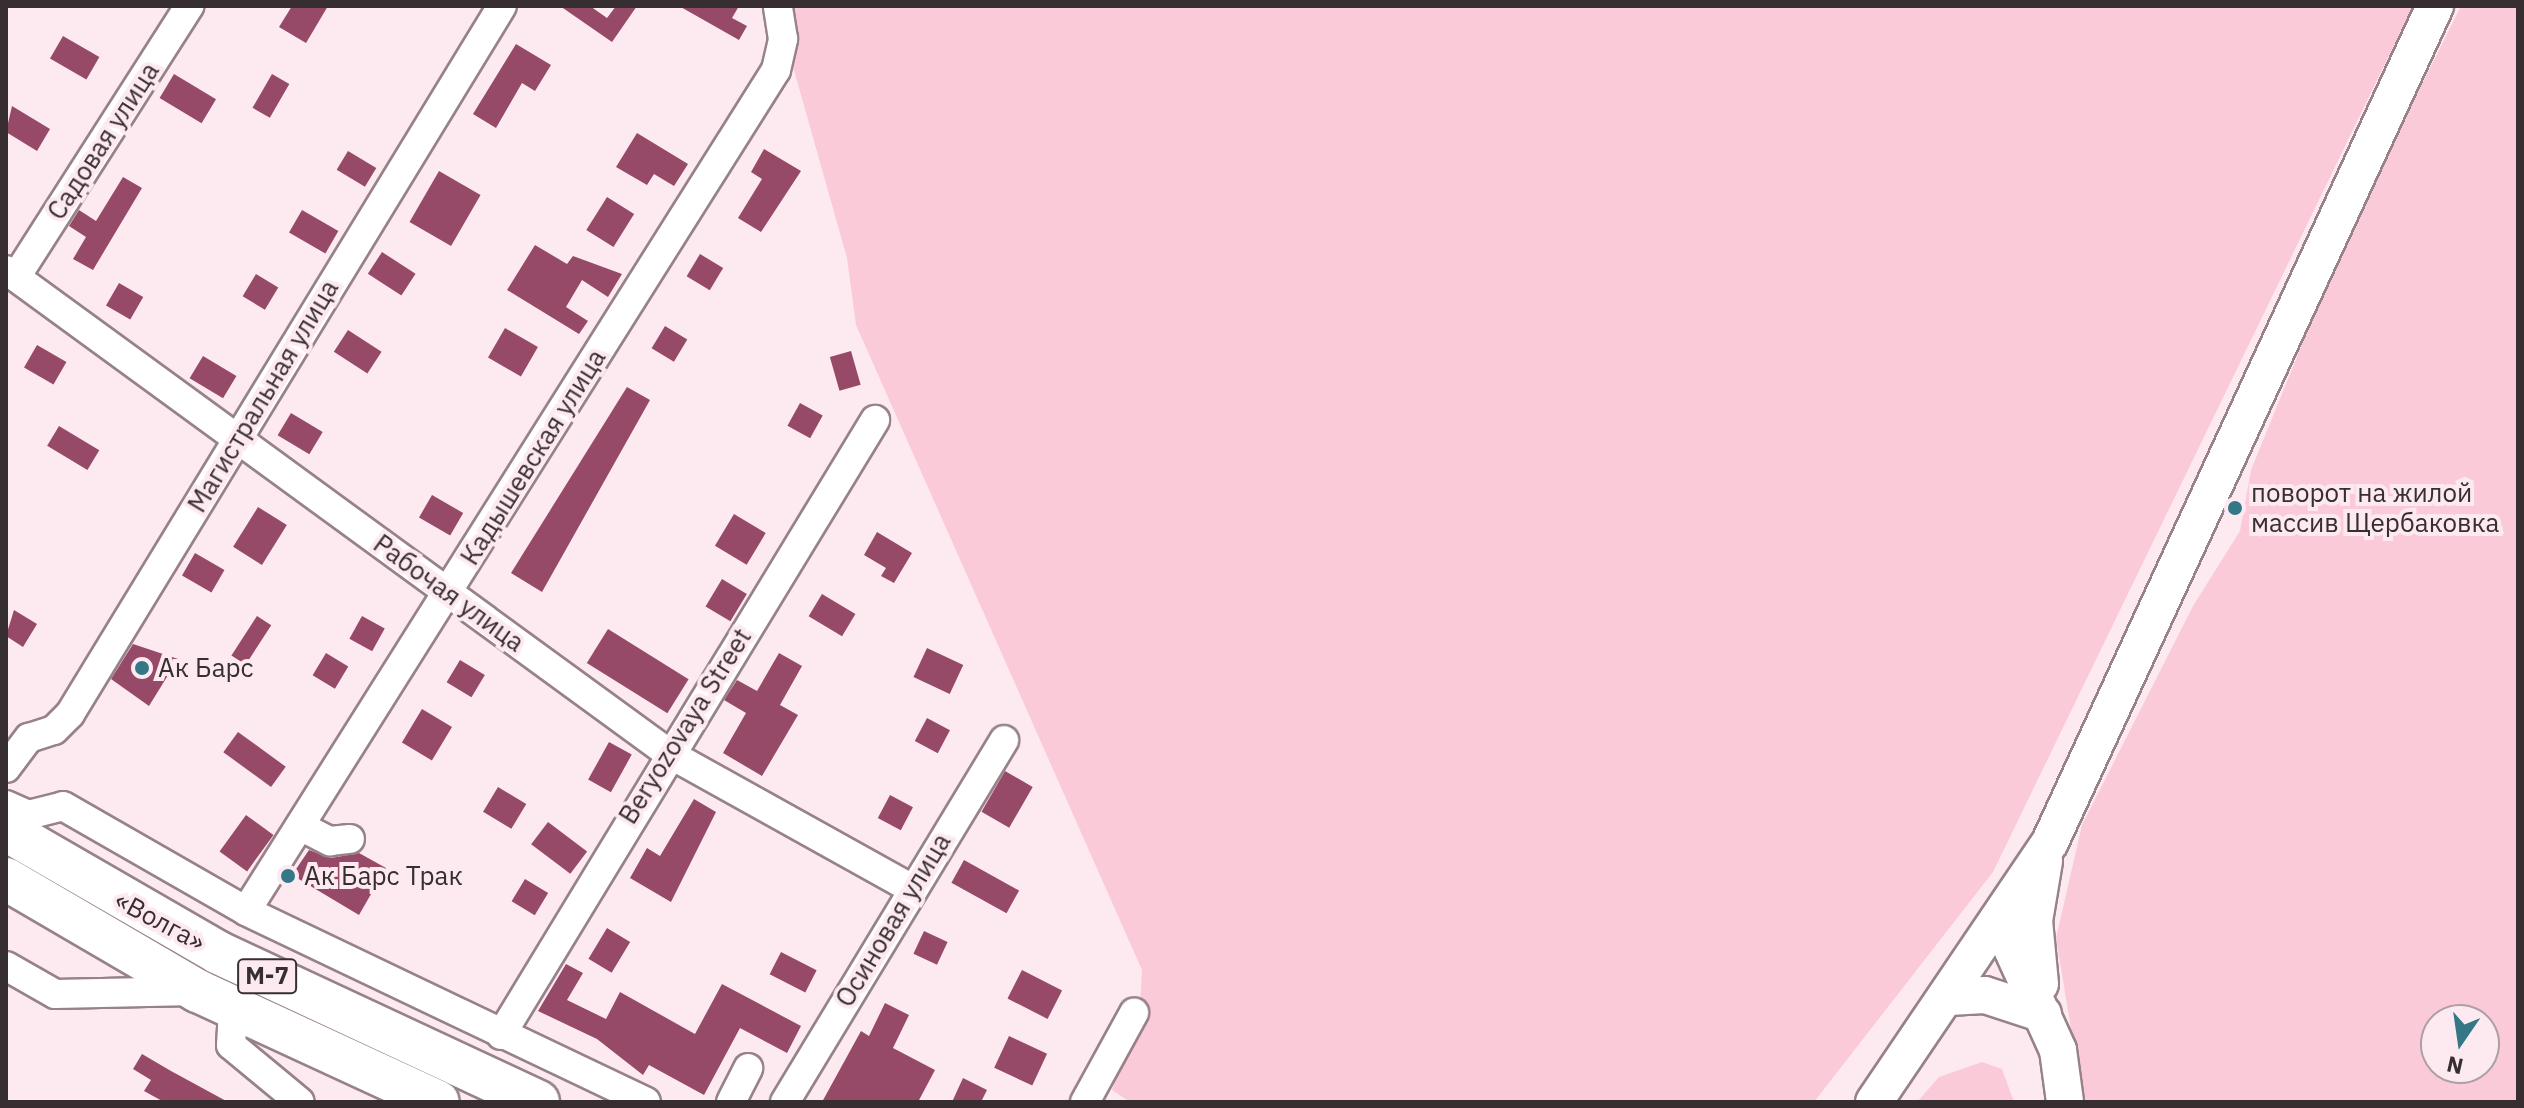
<!DOCTYPE html>
<meta charset="utf-8">
<style>
body{margin:0}
#map{position:relative;width:2524px;height:1108px;overflow:hidden;background:#fdeaf0;font-family:"IBM Plex Sans",sans-serif}
div>[style]{position:absolute}
.green>*{inset:0;background:#facad9}
.building>*{inset:0;background:#964a67;transform-origin:0 0}
.roads{filter:drop-shadow(2px 0 #978289) drop-shadow(-2px 0 #978289) drop-shadow(0 2px #978289) drop-shadow(0 -2px #978289)}
.minor>*{height:28px;margin:-14px;padding:0 14px;transform-origin:14px;border-radius:14px;background:#fff}
.major>*{height:36px;margin:-18px;padding:0 18px;transform-origin:18px;border-radius:18px;background:#fff}
.highway>*{height:42px;margin:-21px;padding:0 21px;transform-origin:21px;border-radius:21px;background:#fff}
.dots>*{width:22px;height:22px;translate:-50% -50%;box-sizing:border-box;border:4px solid #fdeaf0;border-radius:50%}
span{translate:-50% -50%;white-space:nowrap;text-align:center;line-height:1.15;-webkit-text-stroke:8px #fdeaf0;paint-order:stroke}
.shield-label span{padding:2px 6px;background:#fdeaf0;border:2px solid;border-radius:6px;-webkit-text-stroke-width:0}
.shield-label{font-size:24px;color:#372e31;font-weight:700}
.street-label{font-size:26px;color:#372e31}
.poi-label{font-size:26px;color:#372e31}
.left{translate:0 -50%;text-align:left}
.frame{position:absolute;inset:0;border:8px solid #372e31;pointer-events:none}
.north{position:absolute;left:2420px;top:1004px;width:80px;height:80px;box-sizing:border-box;background:#fdeaf0;border:2px solid #ae9fa4;border-radius:50%;rotate:193deg;font-size:22px;font-weight:700;line-height:32px;text-align:center;color:#372e31}
.north::after{content:'';display:block;margin:auto;width:28px;height:36px;background:#347888;clip-path:polygon(50% 0,100% 100%,50% 72%,0 100%)}
</style>
<div id="map">
<div class="green">
<div style="clip-path:polygon(764px 6px,2413px 6px,1993px 872px,1814px 1102px,1130px 1102px,1112px 1090px,1140px 1007px,1142px 970px,856px 325px,847px 258px,790px 56px)"></div>
<div style="clip-path:polygon(evenodd,2461px 6px,2518px 6px,2518px 1102px,2083px 1102px,2056px 938px,2082px 825px,2193px 606px,2240px 531px,2251px 470px,2347px 234px,2461px 6px,2436px 1020px,2484px 1020px,2484px 1068px,2436px 1068px,2436px 1020px)"></div>
<div style="clip-path:polygon(1982px 1062px,2002px 1069px,2014px 1102px,1917px 1102px,1939px 1077px)"></div>
</div>
<div class="building">
<div style="clip-path:polygon(292px 6px,328px 6px,306px 43px,279px 27px)"></div>
<div style="clip-path:polygon(560px 6px,590px 6px,607px 18px,616px 6px,637px 6px,612px 42px)"></div>
<div style="clip-path:polygon(679px 6px,739px 6px,732px 18px,747px 26px,739px 40px)"></div>
<div style="left:63px;top:36px;width:42px;height:26px;rotate:30deg"></div>
<div style="clip-path:polygon(516px 44px,551px 65px,535px 91px,522px 83px,496px 128px,473px 114px)"></div>
<div style="left:174px;top:74px;width:49px;height:28px;rotate:31deg"></div>
<div style="left:272px;top:74px;width:20px;height:39px;rotate:30deg"></div>
<div style="clip-path:polygon(12px 106px,50px 129px,37px 151px,6px 132px)"></div>
<div style="clip-path:polygon(637px 133px,688px 164px,674px 186px,654px 174px,647px 185px,616px 167px)"></div>
<div style="clip-path:polygon(764px 149px,801px 171px,761px 232px,738px 218px,762px 179px,751px 172px)"></div>
<div style="left:348px;top:151px;width:33px;height:22px;rotate:31deg"></div>
<div style="left:439px;top:171px;width:48px;height:59px;rotate:30deg"></div>
<div style="clip-path:polygon(123px 177px,142px 188px,93px 270px,73px 259px,86px 237px,69px 226px,79px 210px,96px 221px)"></div>
<div style="left:607px;top:197px;width:32px;height:39px;rotate:32deg"></div>
<div style="left:302px;top:210px;width:42px;height:26px;rotate:30deg"></div>
<div style="clip-path:polygon(535px 245px,567px 264px,573px 256px,622px 274px,608px 297px,582px 280px,566px 307px,588px 321px,579px 334px,507px 290px)"></div>
<div style="left:382px;top:252px;width:40px;height:26px;rotate:33deg"></div>
<div style="left:700px;top:254px;width:27px;height:26px;rotate:31deg"></div>
<div style="left:256px;top:274px;width:26px;height:26px;rotate:31deg"></div>
<div style="left:119px;top:283px;width:28px;height:26px;rotate:30deg"></div>
<div style="left:665px;top:326px;width:26px;height:26px;rotate:31deg"></div>
<div style="left:505px;top:328px;width:38px;height:34px;rotate:30deg"></div>
<div style="left:348px;top:330px;width:40px;height:26px;rotate:33deg"></div>
<div style="left:37px;top:345px;width:34px;height:26px;rotate:30deg"></div>
<div style="left:851px;top:351px;width:35px;height:22px;rotate:74deg"></div>
<div style="left:203px;top:356px;width:39px;height:26px;rotate:31deg"></div>
<div style="clip-path:polygon(627px 387px,650px 400px,542px 592px,511px 573px)"></div>
<div style="left:800px;top:403px;width:26px;height:26px;rotate:29deg"></div>
<div style="left:291px;top:413px;width:37px;height:26px;rotate:31deg"></div>
<div style="left:59px;top:426px;width:47px;height:23px;rotate:31deg"></div>
<div style="left:432px;top:495px;width:36px;height:26px;rotate:30deg"></div>
<div style="left:258px;top:507px;width:34px;height:47px;rotate:32deg"></div>
<div style="left:734px;top:514px;width:37px;height:37px;rotate:31deg"></div>
<div style="clip-path:polygon(877px 532px,912px 553px,894px 583px,881px 576px,886px 568px,864px 555px)"></div>
<div style="left:195px;top:553px;width:34px;height:26px;rotate:30deg"></div>
<div style="left:722px;top:579px;width:29px;height:32px;rotate:31deg"></div>
<div style="left:822px;top:594px;width:39px;height:26px;rotate:31deg"></div>
<div style="clip-path:polygon(14px 610px,37px 624px,23px 647px,6px 636px)"></div>
<div style="left:257px;top:616px;width:17px;height:47px;rotate:33deg"></div>
<div style="left:362px;top:616px;width:26px;height:26px;rotate:29deg"></div>
<div style="left:608px;top:629px;width:95px;height:40px;rotate:32deg"></div>
<div style="clip-path:polygon(133px 644px,178px 659px,149px 706px,111px 679px)"></div>
<div style="left:927px;top:648px;width:40px;height:32px;rotate:25deg"></div>
<div style="left:326px;top:653px;width:26px;height:26px;rotate:31deg"></div>
<div style="clip-path:polygon(779px 653px,802px 666px,780px 705px,798px 715px,762px 776px,723px 753px,746px 713px,724px 700px,737px 680px,757px 691px)"></div>
<div style="left:460px;top:660px;width:29px;height:26px;rotate:31deg"></div>
<div style="left:422px;top:709px;width:35px;height:39px;rotate:31deg"></div>
<div style="left:927px;top:718px;width:26px;height:26px;rotate:28deg"></div>
<div style="left:238px;top:732px;width:59px;height:25px;rotate:36deg"></div>
<div style="left:609px;top:742px;width:26px;height:43px;rotate:29deg"></div>
<div style="left:1005px;top:771px;width:32px;height:47px;rotate:30deg"></div>
<div style="left:498px;top:787px;width:33px;height:29px;rotate:31deg"></div>
<div style="left:890px;top:795px;width:26px;height:26px;rotate:28deg"></div>
<div style="clip-path:polygon(694px 799px,716px 812px,671px 902px,630px 878px,647px 848px,660px 856px)"></div>
<div style="left:246px;top:815px;width:34px;height:45px;rotate:36deg"></div>
<div style="left:548px;top:822px;width:49px;height:28px;rotate:37deg"></div>
<div style="clip-path:polygon(309px 850px,331px 858px,359px 853px,386px 868px,359px 915px,292px 875px)"></div>
<div style="left:964px;top:860px;width:63px;height:26px;rotate:29deg"></div>
<div style="left:525px;top:879px;width:27px;height:26px;rotate:31deg"></div>
<div style="left:607px;top:928px;width:27px;height:36px;rotate:31deg"></div>
<div style="left:924px;top:931px;width:26px;height:25px;rotate:25deg"></div>
<div style="left:781px;top:952px;width:40px;height:25px;rotate:27deg"></div>
<div style="clip-path:polygon(566px 964px,583px 973px,567px 1000px,606px 1019px,620px 992px,695px 1034px,722px 984px,801px 1026px,787px 1053px,740px 1028px,704px 1095px,649px 1065px,643px 1075px,597px 1039px,538px 1011px)"></div>
<div style="left:1022px;top:970px;width:45px;height:32px;rotate:27deg"></div>
<div style="clip-path:polygon(885px 1003px,909px 1015px,893px 1048px,935px 1070px,918px 1102px,822px 1102px,861px 1031px,869px 1036px)"></div>
<div style="left:1009px;top:1036px;width:42px;height:35px;rotate:25deg"></div>
<div style="clip-path:polygon(142px 1054px,171px 1071px,228px 1102px,164px 1102px,144px 1091px,151px 1080px,133px 1069px)"></div>
<div style="clip-path:polygon(963px 1078px,987px 1090px,981px 1102px,952px 1102px)"></div>
</div>
<div class="roads">
<div class="minor">
<div style="left:6px;top:270px;width:819px;rotate:36.11deg"></div>
<div style="left:668px;top:753px;width:278px;rotate:29.1deg"></div>
<div style="left:16px;top:277px;width:322px;rotate:-57.4deg"></div>
<div style="left:6px;top:768px;width:38px;rotate:-53deg"></div>
<div style="left:29px;top:738px;width:26px;rotate:-18deg"></div>
<div style="left:54px;top:730px;width:23px;rotate:-45deg"></div>
<div style="left:70px;top:714px;width:829px;rotate:-58.61deg"></div>
<div style="left:6px;top:805px;width:24px;rotate:24deg"></div>
<div style="left:28px;top:815px;width:36px;rotate:-14deg"></div>
<div style="left:63px;top:806px;width:211px;rotate:29.8deg"></div>
<div style="left:246px;top:911px;width:443px;rotate:25.5deg"></div>
<div style="left:300px;top:826px;width:34px;rotate:27deg"></div>
<div style="left:330px;top:841px;width:20px;rotate:-6deg"></div>
<div style="left:246px;top:911px;width:994px;rotate:-57.78deg"></div>
<div style="left:776px;top:70px;width:32px;rotate:-77deg"></div>
<div style="left:783px;top:39px;width:33px;rotate:-99deg"></div>
<div style="left:6px;top:966px;width:56px;rotate:29.7deg"></div>
<div style="left:55px;top:994px;width:139px;rotate:-1.2deg"></div>
<div style="left:233px;top:1008px;width:37px;rotate:93deg"></div>
<div style="left:231px;top:1045px;width:89px;rotate:39.6deg"></div>
<div style="left:501px;top:1035px;width:720px;rotate:-58.69deg"></div>
<div style="left:731px;top:1102px;width:38px;rotate:-63deg"></div>
<div style="left:785px;top:1102px;width:423px;rotate:-58.8deg"></div>
<div style="left:1085px;top:1102px;width:102px;rotate:-61.2deg"></div>
</div>
<div class="major">
<div style="left:1999px;top:920px;width:143px;rotate:65.6deg"></div>
<div style="left:2058px;top:1050px;width:52px;rotate:82.3deg"></div>
<div style="left:2040px;top:984px;width:63px;rotate:-95.4deg"></div>
<div style="left:2034px;top:921px;width:61px;rotate:-80.5deg"></div>
<div style="left:1949px;top:997px;width:36px;rotate:-3deg"></div>
<div style="left:1985px;top:995px;width:61px;rotate:18.1deg"></div>
<div style="left:1874px;top:1102px;width:314px;rotate:-55.9deg"></div>
<div style="left:2050px;top:842px;width:920px;rotate:-65.27deg"></div>
</div>
<div class="highway">
<div style="left:6px;top:830px;width:246px;rotate:30deg"></div>
<div style="left:219px;top:953px;width:352px;rotate:25deg"></div>
<div style="left:6px;top:879px;width:222px;rotate:30.3deg"></div>
<div style="left:198px;top:991px;width:264px;rotate:24.8deg"></div>
</div>
</div>
<div class="dots">
<div style="left:2235px;top:508px;background:#347888"></div>
<div style="left:142px;top:668px;background:#347888"></div>
<div style="left:288px;top:876px;background:#347888"></div>
</div>
<div class="shield-label">
<span style="left:267px;top:976px">М-7</span>
</div>
<div class="street-label">
<span style="left:103px;top:141px;rotate:-57deg">Садовая улица</span>
<span style="left:263px;top:396px;rotate:-59deg">Магистральная улица</span>
<span style="left:533px;top:457px;rotate:-58deg">Кадышевская улица</span>
<span style="left:449px;top:593px;rotate:36deg">Рабочая улица</span>
<span style="left:685px;top:726px;rotate:-58deg">Beryozovaya Street</span>
<span style="left:893px;top:920px;rotate:-59deg">Осиновая улица</span>
<span style="left:160px;top:921px;rotate:28deg">«Волга»</span>
</div>
<div class="poi-label">
<span class="left" style="left:2251px;top:508px">поворот на жилой<br>массив Щербаковка</span>
<span class="left" style="left:158px;top:668px">Ак Барс</span>
<span class="left" style="left:304px;top:876px">Ак Барс Трак</span>
</div>
<div class="frame"></div>
<div class="north">N</div>
</div>
